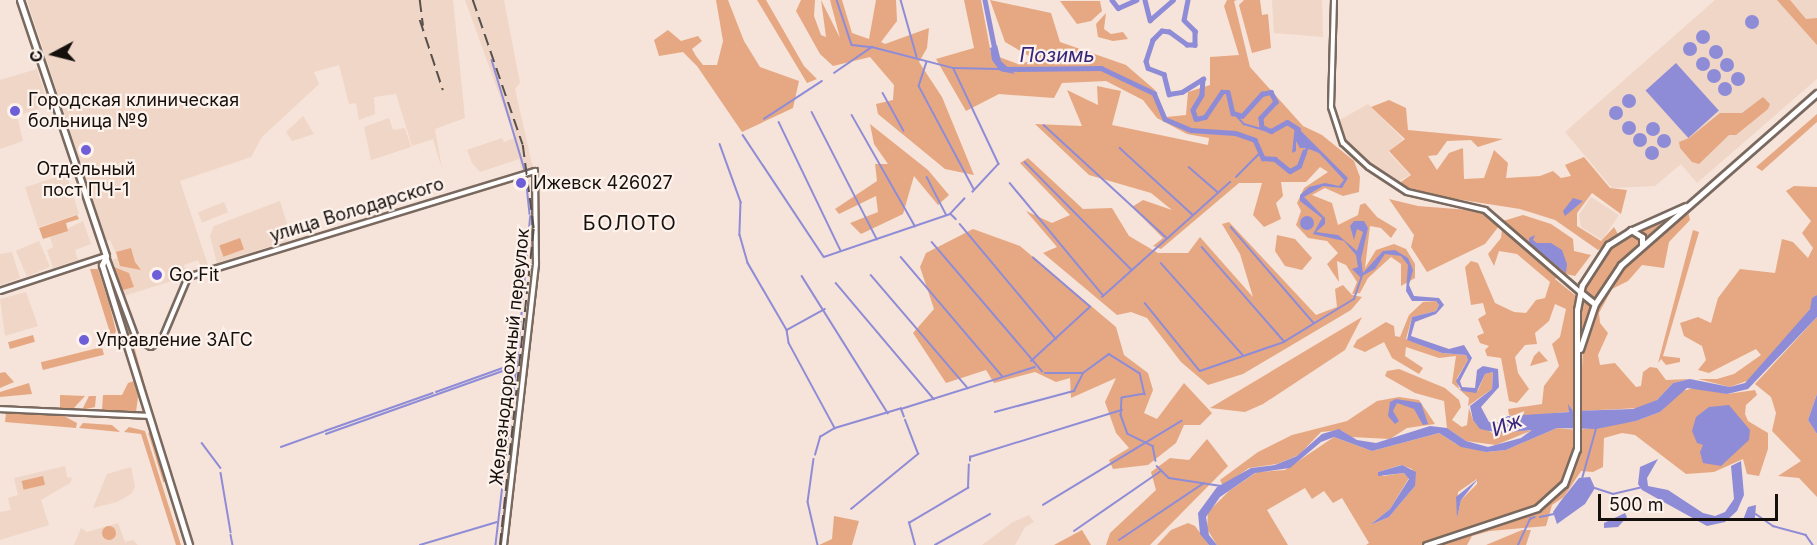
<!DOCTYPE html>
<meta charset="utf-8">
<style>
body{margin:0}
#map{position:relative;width:1817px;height:545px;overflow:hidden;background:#f6e3d9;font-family:Inter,sans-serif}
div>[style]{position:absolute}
.built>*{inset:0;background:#f0d6c7;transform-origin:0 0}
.green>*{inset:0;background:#e6a882;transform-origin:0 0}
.round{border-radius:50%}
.water>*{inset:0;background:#8f8cd7;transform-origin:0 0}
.stream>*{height:1.5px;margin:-0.75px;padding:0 0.75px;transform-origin:0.75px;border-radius:0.75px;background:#8f8cd7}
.river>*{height:4.5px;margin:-2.25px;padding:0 2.25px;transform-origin:2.25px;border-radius:2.25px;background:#8f8cd7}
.roads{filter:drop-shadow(2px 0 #79695f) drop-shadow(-2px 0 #79695f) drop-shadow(0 2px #79695f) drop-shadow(0 -2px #79695f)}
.tertiary>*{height:4px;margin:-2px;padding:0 2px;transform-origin:2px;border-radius:2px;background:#fff}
.secondary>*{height:4px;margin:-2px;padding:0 2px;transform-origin:2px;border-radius:2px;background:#fff}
.primary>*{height:5px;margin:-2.5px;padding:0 2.5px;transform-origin:2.5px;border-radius:2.5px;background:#fff}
.rail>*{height:1.5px;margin-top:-0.75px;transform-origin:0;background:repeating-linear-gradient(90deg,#5a504b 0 12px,transparent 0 18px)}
.dots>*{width:16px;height:16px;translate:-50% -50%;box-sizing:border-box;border:3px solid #fdf2ec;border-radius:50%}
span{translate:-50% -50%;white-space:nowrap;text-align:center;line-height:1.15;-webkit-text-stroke:4.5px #fdf2ec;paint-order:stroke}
.poi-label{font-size:18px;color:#16100d}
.left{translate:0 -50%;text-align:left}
.street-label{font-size:18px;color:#16100d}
.water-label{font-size:20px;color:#35257c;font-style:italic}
.neighbourhood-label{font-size:20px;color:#16100d;letter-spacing:1.5px}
.north{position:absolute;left:24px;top:24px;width:60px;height:60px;-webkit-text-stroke:4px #fdf2ec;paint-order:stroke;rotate:263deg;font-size:16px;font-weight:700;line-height:24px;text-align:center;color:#16100d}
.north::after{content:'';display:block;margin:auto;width:21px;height:27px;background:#16100d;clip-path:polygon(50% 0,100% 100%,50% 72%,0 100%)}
.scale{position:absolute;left:1598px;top:494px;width:180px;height:27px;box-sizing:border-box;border:3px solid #16100d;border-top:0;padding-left:8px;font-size:18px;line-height:21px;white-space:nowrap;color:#16100d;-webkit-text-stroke:4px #fdf2ec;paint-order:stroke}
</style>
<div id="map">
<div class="built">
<div style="clip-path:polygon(27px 0,453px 0,465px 118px,435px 129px,442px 169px,433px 139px,412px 146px,396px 94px,374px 97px,375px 114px,359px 120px,356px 103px,349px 104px,339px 65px,314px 72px,319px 84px,262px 137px,251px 157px,180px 181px,208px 265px,201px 267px,198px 260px,184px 265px,186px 272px,178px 275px,178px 279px,124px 296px,112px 260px,118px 258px,110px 240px,106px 241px)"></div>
<div style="clip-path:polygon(465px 0,504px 0,520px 83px,515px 89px,533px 168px,522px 171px,519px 159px,480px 172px,472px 163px,467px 150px,502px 138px,504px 142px,515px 138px)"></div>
<div style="clip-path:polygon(1272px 0,1322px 0,1323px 37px,1274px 33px)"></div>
<div style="clip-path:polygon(1715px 0,1817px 0,1817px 79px,1697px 183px,1681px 164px,1655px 186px,1612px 188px,1565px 132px)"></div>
<div style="clip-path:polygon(37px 69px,47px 101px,42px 102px,43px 107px,17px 116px,23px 141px,0 149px,0 80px)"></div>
<div style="clip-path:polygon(1368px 104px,1403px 139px,1388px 152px,1410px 175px,1397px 182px,1370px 165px,1341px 136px,1336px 122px)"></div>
<div style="clip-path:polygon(303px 116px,314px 134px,292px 141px,286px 132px)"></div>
<div style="clip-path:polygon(389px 118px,393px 130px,405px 128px,411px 147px,371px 160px,364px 127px)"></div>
<div style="left:66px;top:174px;width:42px;height:43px;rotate:72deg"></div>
<div style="clip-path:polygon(1591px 197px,1619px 215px,1602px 240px,1581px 227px,1579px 215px)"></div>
<div style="clip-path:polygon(280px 201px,291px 237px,288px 241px,217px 263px,210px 236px,214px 226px)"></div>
<div style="left:224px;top:202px;width:11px;height:28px;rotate:68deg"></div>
<div style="clip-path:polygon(83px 221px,91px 244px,75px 250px,78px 260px,53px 268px,47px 250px,53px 247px,50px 237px)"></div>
<div style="left:39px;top:241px;width:28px;height:25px;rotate:67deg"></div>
<div style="clip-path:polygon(12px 252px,20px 278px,0 285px,0 254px)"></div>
<div style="clip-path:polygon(26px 292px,38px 326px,5px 336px,0 299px)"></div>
<div style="clip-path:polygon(65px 466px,67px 477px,72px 478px,70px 483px,41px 500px,49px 525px,0 540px,0 512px,11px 510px,8px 498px,18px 495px,14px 478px)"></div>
<div style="clip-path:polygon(131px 467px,135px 487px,131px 494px,117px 502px,93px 508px,107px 474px)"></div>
<div style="clip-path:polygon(1029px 515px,1034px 522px,1025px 527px,1015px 545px,974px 545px,982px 545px,1013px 522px)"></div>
<div style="clip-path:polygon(118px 523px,125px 542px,133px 540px,138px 545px,74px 545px,81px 528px,87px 532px)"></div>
</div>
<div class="green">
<div style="clip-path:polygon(716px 0,728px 0,744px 41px,760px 67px,799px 81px,793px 108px,742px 132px,697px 66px,683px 52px,659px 56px,654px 40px,668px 30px,681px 41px,698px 36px,702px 41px,692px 49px,696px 56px,703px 65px,717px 65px,723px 41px)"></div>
<div style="clip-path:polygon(757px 0,766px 0,804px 66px,817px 79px,807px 83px)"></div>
<div style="clip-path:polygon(801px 0,815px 0,814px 16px,821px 35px,826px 37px,821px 0,840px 38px,830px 0,842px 0,852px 33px,869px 39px,876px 0,896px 0,897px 21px,881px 42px,885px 44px,929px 28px,927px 48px,919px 62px,942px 97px,974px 175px,945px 169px,878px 114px,876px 104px,893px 100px,894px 85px,870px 57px,833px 66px,820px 54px,796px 11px)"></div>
<div style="clip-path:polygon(964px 0,981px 0,991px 54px,1018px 64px,1036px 60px,1005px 42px,990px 0,1051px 13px,1060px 42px,1126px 65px,1155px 90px,1166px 117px,1186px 115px,1188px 92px,1210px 85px,1210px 57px,1239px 55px,1224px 6px,1227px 0,1237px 0,1234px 1px,1250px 67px,1303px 126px,1322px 135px,1354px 161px,1360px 177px,1359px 192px,1343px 196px,1325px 188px,1312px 195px,1332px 203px,1338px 225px,1358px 215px,1360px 205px,1365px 203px,1377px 217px,1397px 229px,1391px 238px,1381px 228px,1370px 226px,1365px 268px,1376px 250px,1394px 244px,1406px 249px,1415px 264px,1415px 278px,1401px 286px,1401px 264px,1391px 257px,1368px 278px,1360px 293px,1352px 294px,1357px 282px,1346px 265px,1337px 261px,1339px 282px,1327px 264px,1338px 253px,1327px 241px,1308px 238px,1296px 225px,1301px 211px,1297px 203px,1304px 188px,1328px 172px,1320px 167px,1306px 182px,1281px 182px,1283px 196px,1276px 203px,1281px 219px,1264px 227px,1253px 215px,1262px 183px,1239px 183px,1161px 249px,1153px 246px,1163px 238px,1132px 207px,1143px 200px,1172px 210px,1151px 193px,1089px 175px,1035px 124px,1082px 126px,1067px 90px,1098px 105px,1097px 86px,1121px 91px,1112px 125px,1208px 145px,1209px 138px,1187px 134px,1157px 118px,1143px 100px,1106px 81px,1062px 83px,1054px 98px,999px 94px,966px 111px,936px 59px,974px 48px)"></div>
<div style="clip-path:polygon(1244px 0,1260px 0,1262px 15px,1268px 14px,1271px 48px,1252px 53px,1239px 5px)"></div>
<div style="clip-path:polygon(1777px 0,1790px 0,1806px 19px,1817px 18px,1817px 45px)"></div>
<div style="clip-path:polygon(1060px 1px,1100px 1px,1102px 11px,1091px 21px,1077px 24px)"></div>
<div style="clip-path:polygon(1106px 13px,1104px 29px,1111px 34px,1123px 32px,1128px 39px,1113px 41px,1098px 37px,1096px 24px)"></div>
<div style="clip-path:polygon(1763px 97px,1770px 104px,1768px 109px,1736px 135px,1729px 135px,1699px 164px,1692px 162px,1680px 148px,1679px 142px,1689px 138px,1720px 113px,1742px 113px)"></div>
<div style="clip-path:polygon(1389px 100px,1406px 108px,1408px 130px,1503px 139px,1478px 147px,1471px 140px,1447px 141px,1437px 155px,1428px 156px,1437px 170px,1449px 153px,1463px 148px,1464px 179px,1484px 178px,1494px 150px,1508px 163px,1506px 178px,1540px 176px,1553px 171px,1561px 178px,1571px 176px,1565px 165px,1584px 157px,1610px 188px,1627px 190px,1621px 214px,1592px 193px,1577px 213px,1577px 226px,1601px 241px,1614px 227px,1619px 236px,1598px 250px,1555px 220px,1520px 209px,1430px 195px,1398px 184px,1411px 175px,1389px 151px,1405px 139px,1371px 107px)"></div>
<div style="clip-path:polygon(1817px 114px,1817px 122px,1762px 171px,1756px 167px)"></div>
<div style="clip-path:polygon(870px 124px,928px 170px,949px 195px,938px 205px,914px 176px,903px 214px,861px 234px,850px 223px,878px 212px,876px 196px,839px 214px,835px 209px,877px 181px,875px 164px,888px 164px,874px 144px)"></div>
<div style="clip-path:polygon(1028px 158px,1083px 209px,1112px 208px,1129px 236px,1158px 253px,1188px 253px,1200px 237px,1253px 297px,1240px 254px,1222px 224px,1229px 222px,1316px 315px,1337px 307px,1335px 289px,1343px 285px,1352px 295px,1362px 297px,1351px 310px,1243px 374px,1208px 385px,1181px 362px,1147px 318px,1131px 312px,1117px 315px,1043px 253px,1057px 247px,1026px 211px,1052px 223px,1070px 215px,1020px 163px)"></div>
<div style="clip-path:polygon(1794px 186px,1817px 187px,1817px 295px,1810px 309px,1752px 379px,1730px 387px,1698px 379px,1717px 379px,1734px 374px,1761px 355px,1756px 349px,1709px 373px,1698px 370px,1706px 360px,1702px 346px,1684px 336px,1680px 323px,1698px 317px,1711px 323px,1718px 298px,1740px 269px,1775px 273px,1782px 239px,1793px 242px,1808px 258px,1813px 248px,1802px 233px,1811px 221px,1786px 191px)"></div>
<div style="clip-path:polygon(1389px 199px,1418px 206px,1481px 211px,1499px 226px,1485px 244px,1427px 272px,1411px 247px,1414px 235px)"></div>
<div style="clip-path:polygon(1688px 211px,1690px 220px,1669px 242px,1664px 268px,1642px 265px,1628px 281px,1612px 289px,1599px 313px,1600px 323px,1608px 333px,1598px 355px,1600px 365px,1615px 363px,1636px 387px,1641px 386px,1643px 372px,1650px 367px,1657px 368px,1666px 380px,1690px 379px,1673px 383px,1657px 400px,1640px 408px,1580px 411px,1583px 347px,1602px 295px,1644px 247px)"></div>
<div style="clip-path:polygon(77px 215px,79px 219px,66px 223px,68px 231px,43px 239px,39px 228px)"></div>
<div style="clip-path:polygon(1523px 215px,1551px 224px,1573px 239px,1574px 251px,1591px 255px,1575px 276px,1561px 273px,1555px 279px,1576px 296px,1575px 411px,1517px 417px,1509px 415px,1508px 409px,1542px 404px,1544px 386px,1559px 366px,1552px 344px,1560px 337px,1566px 309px,1555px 304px,1549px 321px,1535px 333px,1537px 344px,1525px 345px,1515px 357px,1518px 373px,1529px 389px,1517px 403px,1509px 401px,1501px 358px,1487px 356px,1485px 350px,1489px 346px,1480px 343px,1477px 336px,1484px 333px,1478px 319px,1486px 314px,1483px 303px,1471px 305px,1465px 267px,1471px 261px,1478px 263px,1495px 303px,1514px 312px,1526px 313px,1536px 300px,1545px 298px,1550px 282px,1517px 254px,1499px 251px,1494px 266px,1488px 254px,1501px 238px,1503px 221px)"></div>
<div style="clip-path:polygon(1666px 219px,1647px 237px,1638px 230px,1665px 218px)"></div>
<div style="clip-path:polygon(973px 229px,1020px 246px,1116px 327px,1124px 355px,1148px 373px,1153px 390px,1144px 413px,1157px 419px,1184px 383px,1212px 413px,1200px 425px,1184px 425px,1176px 443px,1148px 465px,1113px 469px,1109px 460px,1129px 448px,1116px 433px,1105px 402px,1116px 378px,1071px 398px,1070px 378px,1056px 382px,1035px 372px,994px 383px,986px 370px,946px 383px,913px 333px,934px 309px,920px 267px,926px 253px)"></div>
<div style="clip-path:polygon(1693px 230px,1699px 232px,1663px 356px,1680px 358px,1680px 362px,1666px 365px,1661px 359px,1658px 363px)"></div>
<div style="clip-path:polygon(1632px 233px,1641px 239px,1640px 243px,1612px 271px,1595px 297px,1587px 296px,1583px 288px,1590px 273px,1610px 247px)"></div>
<div style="clip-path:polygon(1277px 235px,1295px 239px,1312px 258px,1302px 270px,1285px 266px,1275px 251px)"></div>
<div style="left:240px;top:238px;width:12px;height:22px;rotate:70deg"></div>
<div style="clip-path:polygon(131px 248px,135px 262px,141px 270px,120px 266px,116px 252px)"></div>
<div style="clip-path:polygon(108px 264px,129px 328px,157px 429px,105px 265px)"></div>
<div style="clip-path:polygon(114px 267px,129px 273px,134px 287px,123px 290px)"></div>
<div style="clip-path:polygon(90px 269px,98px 269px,109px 303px,116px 331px,112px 339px)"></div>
<div style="clip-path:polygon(1582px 297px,1591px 306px,1583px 329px,1579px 323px)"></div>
<div style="clip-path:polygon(1436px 301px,1439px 305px,1436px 311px,1412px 317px,1406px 339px,1442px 353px,1466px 355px,1468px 360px,1457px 378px,1459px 389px,1478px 390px,1485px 374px,1493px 372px,1492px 389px,1468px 406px,1469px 398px,1452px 383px,1456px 356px,1439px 358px,1406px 347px,1405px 356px,1423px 368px,1419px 374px,1392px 358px,1384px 342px,1365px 352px,1353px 347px,1357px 340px,1386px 322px,1394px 326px,1395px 336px,1400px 337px,1409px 315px,1423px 302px)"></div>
<div style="clip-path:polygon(1362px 317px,1345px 350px,1263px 404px,1245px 412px,1210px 408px)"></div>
<div style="clip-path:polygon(1817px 317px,1817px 394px,1808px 420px,1817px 434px,1817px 497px,1799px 478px,1778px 476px,1801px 461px,1772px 431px,1776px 413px,1771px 397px,1755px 384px)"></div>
<div style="left:33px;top:335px;width:7px;height:26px;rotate:74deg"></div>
<div style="left:102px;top:347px;width:8px;height:63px;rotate:76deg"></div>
<div style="clip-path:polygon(1539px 351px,1548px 361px,1530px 366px,1534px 356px)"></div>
<div style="clip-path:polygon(1399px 369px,1445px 388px,1459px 400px,1461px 407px,1452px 420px,1462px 427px,1467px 425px,1469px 408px,1473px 420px,1492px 433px,1533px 430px,1496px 445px,1466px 441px,1447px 428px,1444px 401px,1415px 393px,1385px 376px,1387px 371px)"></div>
<div style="clip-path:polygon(5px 372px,14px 382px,0 388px,0 373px)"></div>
<div style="clip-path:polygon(134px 381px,138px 397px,136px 412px,102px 410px,103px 395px,122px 395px,128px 383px)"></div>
<div style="clip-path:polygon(29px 383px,32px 394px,0 397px,0 392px)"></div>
<div style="clip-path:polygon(evenodd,1699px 387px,1727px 394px,1755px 390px,1757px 395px,1746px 405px,1745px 414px,1748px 421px,1768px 433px,1768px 449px,1759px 476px,1747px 474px,1743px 459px,1714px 472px,1686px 474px,1635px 435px,1622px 433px,1604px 438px,1603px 467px,1593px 472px,1581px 471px,1564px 497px,1552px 505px,1546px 526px,1490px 531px,1472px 536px,1467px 545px,1366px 545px,1369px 543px,1342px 498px,1333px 503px,1324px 491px,1312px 499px,1305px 488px,1267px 510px,1288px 545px,1217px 545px,1207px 529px,1208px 512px,1229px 491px,1257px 472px,1285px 470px,1334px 437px,1372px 451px,1439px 433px,1456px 444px,1486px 452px,1506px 450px,1557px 428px,1578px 430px,1636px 421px,1660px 412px,1681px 391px,1699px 387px,1401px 465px,1412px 469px,1415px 486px,1389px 517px,1370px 525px,1390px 509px,1409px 478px,1404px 473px,1383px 476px,1378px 472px,1401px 465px,1699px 387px,1477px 479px,1477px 484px,1461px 500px,1457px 518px,1458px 492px,1477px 479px)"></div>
<div style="clip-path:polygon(60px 395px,85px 396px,73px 409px,60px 409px)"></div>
<div style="clip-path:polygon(89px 396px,96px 396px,95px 407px,82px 410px)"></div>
<div style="clip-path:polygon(1399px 397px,1419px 400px,1435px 424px,1407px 428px,1390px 439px,1351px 437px,1341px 430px,1321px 432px,1299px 455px,1277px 464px,1249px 468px,1223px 486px,1220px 480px,1258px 452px,1292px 435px,1347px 421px,1377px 401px)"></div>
<div style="clip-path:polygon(6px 413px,64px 416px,77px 423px,76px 428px,5px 422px)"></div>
<div style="clip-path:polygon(83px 423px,112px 425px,120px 432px,79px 428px)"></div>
<div style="clip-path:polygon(129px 427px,145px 431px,181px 545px,176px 545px,141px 434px,124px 432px)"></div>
<div style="left:151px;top:432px;width:52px;height:3px;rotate:73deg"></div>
<div style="clip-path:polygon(1207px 439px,1228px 466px,1150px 545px,1106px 545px,1110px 533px,1156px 490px,1151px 472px,1170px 458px,1189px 460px)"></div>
<div style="left:43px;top:476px;width:9px;height:22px;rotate:77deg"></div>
<div style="clip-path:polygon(834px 516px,859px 521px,852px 545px,819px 545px,832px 539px)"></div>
<div style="clip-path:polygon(1188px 523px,1195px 526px,1209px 545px,1157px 545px,1171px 530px)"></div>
<div class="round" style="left:102px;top:526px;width:14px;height:14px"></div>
<div style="clip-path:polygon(1082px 530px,1091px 545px,1054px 545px)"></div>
<div style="clip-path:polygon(1522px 530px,1531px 530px,1526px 545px,1486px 545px)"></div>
</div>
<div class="water">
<div class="round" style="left:1745px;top:15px;width:14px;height:14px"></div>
<div class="round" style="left:1696px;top:30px;width:14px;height:14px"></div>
<div class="round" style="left:1683px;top:42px;width:14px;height:14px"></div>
<div class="round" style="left:1709px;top:45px;width:14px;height:14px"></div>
<div style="clip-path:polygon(997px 45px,1001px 61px,1015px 74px,1000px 71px,992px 60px,990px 48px)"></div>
<div class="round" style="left:1696px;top:57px;width:14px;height:14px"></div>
<div class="round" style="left:1720px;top:58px;width:14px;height:14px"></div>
<div style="left:1676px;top:63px;width:64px;height:41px;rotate:48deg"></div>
<div class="round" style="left:1707px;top:69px;width:14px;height:14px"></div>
<div class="round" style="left:1731px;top:72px;width:14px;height:14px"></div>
<div class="round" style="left:1718px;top:82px;width:14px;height:14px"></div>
<div class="round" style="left:1622px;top:94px;width:14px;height:14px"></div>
<div class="round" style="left:1609px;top:106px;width:14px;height:14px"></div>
<div class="round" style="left:1622px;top:121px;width:14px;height:14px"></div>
<div class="round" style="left:1646px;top:122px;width:14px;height:14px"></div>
<div style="clip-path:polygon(1295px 125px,1348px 178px,1342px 188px,1323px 186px,1304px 197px,1325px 218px,1325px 224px,1316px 232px,1338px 235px,1357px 251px,1363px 232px,1357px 229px,1354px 240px,1350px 226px,1354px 221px,1364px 221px,1368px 228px,1361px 259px,1363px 273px,1383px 251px,1395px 250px,1408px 258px,1413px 270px,1409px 285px,1414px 296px,1439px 298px,1444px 305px,1436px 314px,1415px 322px,1411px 336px,1449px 349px,1464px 345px,1472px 358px,1460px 381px,1462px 387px,1475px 388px,1477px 370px,1483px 366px,1498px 369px,1499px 387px,1481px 407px,1489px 422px,1496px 423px,1508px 416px,1569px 412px,1568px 404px,1573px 411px,1633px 409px,1657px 400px,1673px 383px,1690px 379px,1730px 387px,1745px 383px,1810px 309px,1812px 298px,1817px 295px,1817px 317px,1748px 389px,1727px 394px,1687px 388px,1660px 412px,1636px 421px,1596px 429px,1557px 428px,1506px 450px,1486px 452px,1461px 447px,1439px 433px,1372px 451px,1334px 437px,1321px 442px,1290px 468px,1255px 473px,1220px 497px,1206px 517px,1209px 535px,1217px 545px,1209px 545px,1200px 534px,1198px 513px,1217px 487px,1251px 468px,1275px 465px,1297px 456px,1322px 434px,1339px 429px,1357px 440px,1376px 443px,1430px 426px,1447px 428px,1466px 441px,1488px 447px,1521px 438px,1532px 430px,1499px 433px,1480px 429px,1473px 420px,1470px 406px,1492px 389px,1493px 372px,1485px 374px,1476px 393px,1462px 391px,1456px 381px,1468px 360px,1466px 355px,1442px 353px,1407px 340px,1412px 317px,1436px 311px,1439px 305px,1436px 301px,1412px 301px,1406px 291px,1408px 265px,1401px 256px,1385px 254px,1375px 269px,1360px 277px,1352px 269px,1358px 267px,1356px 255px,1344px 241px,1313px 234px,1322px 218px,1300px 201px,1300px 195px,1309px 187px,1325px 183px,1339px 186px,1344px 180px,1319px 153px,1309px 149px,1302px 156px,1306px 148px,1300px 148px,1296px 141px,1296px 151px,1292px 153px)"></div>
<div class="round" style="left:1633px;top:133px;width:14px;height:14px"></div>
<div class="round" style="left:1657px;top:134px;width:14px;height:14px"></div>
<div class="round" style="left:1645px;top:146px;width:14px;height:14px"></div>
<div style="clip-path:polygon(1573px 198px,1583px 201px,1565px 216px,1563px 211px)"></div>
<div class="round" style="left:1300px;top:216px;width:14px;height:14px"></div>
<div style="clip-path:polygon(1535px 235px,1533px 240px,1537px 243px,1551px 243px,1562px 250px,1567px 264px,1566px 273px,1529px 243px,1529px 238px)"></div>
<div style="clip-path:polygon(1817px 394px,1817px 434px,1808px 420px)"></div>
<div style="clip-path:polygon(1396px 399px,1421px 403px,1428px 424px,1423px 425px,1414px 409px,1397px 403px,1393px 411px,1399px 421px,1395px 424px,1388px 416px,1390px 402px)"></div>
<div style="clip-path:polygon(1729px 405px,1750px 430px,1749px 440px,1721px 466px,1703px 463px,1700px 452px,1703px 445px,1697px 443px,1692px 431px,1696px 417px,1709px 407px)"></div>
<div style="clip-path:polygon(1658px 459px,1647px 478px,1648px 486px,1668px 490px,1703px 513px,1715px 516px,1725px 512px,1734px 499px,1731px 466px,1741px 461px,1744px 495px,1737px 511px,1725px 522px,1707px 526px,1642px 490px,1638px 484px,1640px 467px)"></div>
<div style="clip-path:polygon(1402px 465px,1416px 472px,1415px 486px,1389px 517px,1370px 525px,1390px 509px,1409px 479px,1404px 473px,1378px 476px,1378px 472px)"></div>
<div style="clip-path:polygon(1590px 477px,1595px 488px,1585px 504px,1557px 524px,1553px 512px,1560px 502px,1579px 478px)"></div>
<div style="clip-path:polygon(1478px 479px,1461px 500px,1457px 518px,1456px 497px)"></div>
<div style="clip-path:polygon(1756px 505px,1755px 518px,1743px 520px,1748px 507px)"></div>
<div style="clip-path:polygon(1625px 513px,1627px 517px,1618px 527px,1604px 528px,1604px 523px)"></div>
</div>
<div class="stream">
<div style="left:837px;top:0;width:47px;rotate:71.6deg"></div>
<div style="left:852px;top:45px;width:20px;rotate:6deg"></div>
<div style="left:901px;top:0;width:59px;rotate:74.3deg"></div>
<div style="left:492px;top:60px;width:115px;rotate:73.3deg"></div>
<div style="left:927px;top:62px;width:25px;rotate:108deg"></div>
<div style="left:919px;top:86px;width:117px;rotate:61.9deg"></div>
<div style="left:954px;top:69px;width:105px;rotate:64.7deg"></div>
<div style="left:999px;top:164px;width:38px;rotate:133deg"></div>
<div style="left:834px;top:73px;width:46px;rotate:-34.4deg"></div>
<div style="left:872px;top:47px;width:84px;rotate:14.5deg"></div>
<div style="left:953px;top:68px;width:46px;rotate:1.2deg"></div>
<div style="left:883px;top:93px;width:43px;rotate:61.1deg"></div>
<div style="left:812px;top:112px;width:143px;rotate:62.9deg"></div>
<div style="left:852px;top:115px;width:128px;rotate:60.4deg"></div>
<div style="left:1237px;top:116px;width:11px;rotate:49deg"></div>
<div style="left:1244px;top:124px;width:22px;rotate:16deg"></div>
<div style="left:764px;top:119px;width:69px;rotate:-33.2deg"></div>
<div style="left:779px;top:122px;width:143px;rotate:64.3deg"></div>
<div style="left:1044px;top:125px;width:167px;rotate:42.6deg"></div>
<div style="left:743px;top:135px;width:146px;rotate:56.4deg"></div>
<div style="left:824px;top:257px;width:133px;rotate:-18.8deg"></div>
<div style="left:950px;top:214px;width:21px;rotate:-47deg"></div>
<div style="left:720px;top:144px;width:62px;rotate:70.1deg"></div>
<div style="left:741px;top:202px;width:33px;rotate:92deg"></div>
<div style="left:740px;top:235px;width:29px;rotate:74deg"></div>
<div style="left:748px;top:263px;width:78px;rotate:59.8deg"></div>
<div style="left:787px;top:330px;width:13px;rotate:81deg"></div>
<div style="left:789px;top:343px;width:97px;rotate:61.6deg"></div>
<div style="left:1120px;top:148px;width:98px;rotate:42.5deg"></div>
<div style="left:1025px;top:162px;width:152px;rotate:45.3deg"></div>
<div style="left:1189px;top:167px;width:38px;rotate:41deg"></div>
<div style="left:526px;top:176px;width:38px;rotate:84deg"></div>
<div style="left:927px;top:177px;width:42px;rotate:62.8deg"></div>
<div style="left:1236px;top:177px;width:35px;rotate:-45deg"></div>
<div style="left:1010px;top:183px;width:146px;rotate:50.3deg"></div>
<div style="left:951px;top:214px;width:7px;rotate:45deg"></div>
<div style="left:960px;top:224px;width:150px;rotate:50.1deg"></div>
<div style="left:1231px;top:227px;width:127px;rotate:49.2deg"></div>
<div style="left:932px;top:242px;width:170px;rotate:49.5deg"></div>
<div style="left:1202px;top:247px;width:125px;rotate:48.9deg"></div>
<div style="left:901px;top:257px;width:157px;rotate:49.6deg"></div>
<div style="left:1161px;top:263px;width:123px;rotate:48.3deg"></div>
<div style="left:871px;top:275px;width:149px;rotate:49.4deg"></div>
<div style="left:802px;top:276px;width:162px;rotate:57.9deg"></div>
<div style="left:836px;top:283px;width:152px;rotate:49.8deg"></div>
<div style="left:1102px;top:297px;width:172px;rotate:-41.9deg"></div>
<div style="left:1145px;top:303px;width:87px;rotate:51deg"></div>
<div style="left:1200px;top:371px;width:89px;rotate:-19deg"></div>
<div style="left:1284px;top:342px;width:82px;rotate:-31.6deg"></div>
<div style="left:1354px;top:299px;width:24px;rotate:-71deg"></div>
<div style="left:787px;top:330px;width:43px;rotate:-28.9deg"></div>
<div style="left:1031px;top:361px;width:80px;rotate:-42.5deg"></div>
<div style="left:1090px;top:307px;width:75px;rotate:-139.3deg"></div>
<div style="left:517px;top:364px;width:148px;rotate:-84.9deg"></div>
<div style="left:1045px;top:373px;width:37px"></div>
<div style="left:436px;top:392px;width:86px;rotate:-19.7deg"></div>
<div style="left:995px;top:412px;width:82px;rotate:-14.9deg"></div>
<div style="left:1074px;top:391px;width:20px;rotate:-63deg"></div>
<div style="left:1083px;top:373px;width:32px;rotate:-36deg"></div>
<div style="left:1109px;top:354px;width:36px;rotate:32deg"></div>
<div style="left:1140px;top:373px;width:22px;rotate:77deg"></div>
<div style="left:1145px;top:394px;width:23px;rotate:170deg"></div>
<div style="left:1122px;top:398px;width:17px;rotate:93deg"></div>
<div style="left:1121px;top:415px;width:20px;rotate:70deg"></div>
<div style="left:1128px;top:434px;width:28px;rotate:26deg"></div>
<div style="left:1153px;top:446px;width:15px;rotate:79deg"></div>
<div style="left:904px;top:417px;width:9px;rotate:-111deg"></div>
<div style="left:901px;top:409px;width:140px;rotate:-17.4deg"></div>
<div style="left:325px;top:431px;width:114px;rotate:-19.4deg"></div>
<div style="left:326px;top:434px;width:203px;rotate:-19.6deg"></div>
<div style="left:517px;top:366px;width:180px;rotate:96.7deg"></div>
<div style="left:202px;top:443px;width:31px;rotate:53deg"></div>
<div style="left:281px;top:447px;width:45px;rotate:-19.7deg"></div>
<div style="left:815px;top:455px;width:19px;rotate:-74deg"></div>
<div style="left:820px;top:437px;width:17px;rotate:-31deg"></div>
<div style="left:835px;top:428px;width:67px;rotate:-16.5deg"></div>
<div style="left:814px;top:459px;width:43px;rotate:97.9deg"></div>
<div style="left:808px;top:502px;width:44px;rotate:76.9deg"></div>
<div style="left:970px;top:461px;width:4px;rotate:-90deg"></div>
<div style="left:970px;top:457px;width:159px;rotate:-17.2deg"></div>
<div style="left:1157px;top:466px;width:17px;rotate:45deg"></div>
<div style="left:1169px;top:478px;width:54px;rotate:8.6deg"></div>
<div style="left:221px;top:473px;width:60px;rotate:80.4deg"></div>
<div style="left:1582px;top:479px;width:52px;rotate:-74.4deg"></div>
<div style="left:1595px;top:488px;width:19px;rotate:18deg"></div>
<div style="left:1613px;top:494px;width:28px;rotate:-13deg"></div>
<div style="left:1043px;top:505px;width:162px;rotate:-31.3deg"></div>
<div style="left:851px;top:509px;width:87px;rotate:-39.4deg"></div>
<div style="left:918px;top:454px;width:36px;rotate:-111deg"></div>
<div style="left:1756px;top:514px;width:21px;rotate:35deg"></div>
<div style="left:1773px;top:526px;width:34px;rotate:15deg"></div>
<div style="left:1806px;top:535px;width:12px;rotate:55deg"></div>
<div style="left:1540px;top:517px;width:14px;rotate:-12deg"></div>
<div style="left:1074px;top:531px;width:106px;rotate:-34.6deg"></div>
<div style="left:231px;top:535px;width:10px;rotate:79deg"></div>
<div style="left:1119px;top:540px;width:102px;rotate:-33.8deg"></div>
<div style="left:420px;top:545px;width:80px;rotate:-16.6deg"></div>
<div style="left:915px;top:545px;width:23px;rotate:-105deg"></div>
<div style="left:909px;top:523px;width:69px;rotate:-30.7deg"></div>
<div style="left:968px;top:488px;width:23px;rotate:-88deg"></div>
<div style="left:935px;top:545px;width:63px;rotate:-29.4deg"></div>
<div style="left:1518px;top:545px;width:29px;rotate:-65deg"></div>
<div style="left:1530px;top:519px;width:5px;rotate:-22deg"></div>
</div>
<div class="river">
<div style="left:985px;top:0;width:51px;rotate:78.7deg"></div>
<div style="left:1112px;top:0;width:10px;rotate:53deg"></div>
<div style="left:1118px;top:8px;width:20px;rotate:-24deg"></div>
<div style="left:1145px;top:0;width:21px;rotate:76deg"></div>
<div style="left:1150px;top:20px;width:30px;rotate:-41deg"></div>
<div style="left:1188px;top:0;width:20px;rotate:101deg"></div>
<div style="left:1184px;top:20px;width:16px;rotate:45deg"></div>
<div style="left:1195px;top:31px;width:14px;rotate:90deg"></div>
<div style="left:1195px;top:45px;width:8px;rotate:180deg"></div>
<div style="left:1187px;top:45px;width:22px;rotate:-144deg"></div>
<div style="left:1169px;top:32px;width:7px;rotate:-172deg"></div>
<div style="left:1162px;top:31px;width:13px;rotate:135deg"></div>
<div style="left:1153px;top:40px;width:22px;rotate:108deg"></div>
<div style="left:1146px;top:61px;width:7px;rotate:74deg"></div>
<div style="left:1148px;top:68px;width:17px;rotate:21deg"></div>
<div style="left:1164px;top:74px;width:21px;rotate:76deg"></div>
<div style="left:1169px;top:94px;width:13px;rotate:-9deg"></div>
<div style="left:1182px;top:92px;width:25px;rotate:-32deg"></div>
<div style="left:1203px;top:79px;width:16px;rotate:94deg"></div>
<div style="left:1202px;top:95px;width:17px;rotate:121deg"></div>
<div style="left:1193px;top:110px;width:9px;rotate:72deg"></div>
<div style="left:1196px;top:119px;width:9px;rotate:-13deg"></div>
<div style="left:1205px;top:117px;width:30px;rotate:-56deg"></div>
<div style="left:1222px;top:92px;width:6px"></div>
<div style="left:1228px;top:92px;width:22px;rotate:77deg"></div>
<div style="left:1233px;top:113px;width:9px;rotate:18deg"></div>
<div style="left:1242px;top:116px;width:30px;rotate:-48deg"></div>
<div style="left:1262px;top:94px;width:9px;rotate:-13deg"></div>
<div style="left:1271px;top:92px;width:11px;rotate:63deg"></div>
<div style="left:1276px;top:102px;width:22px;rotate:133deg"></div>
<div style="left:1261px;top:118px;width:9px;rotate:84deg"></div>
<div style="left:1262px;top:127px;width:10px;rotate:24deg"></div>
<div style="left:1271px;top:131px;width:18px;rotate:-29deg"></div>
<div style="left:1287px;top:122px;width:13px;rotate:32deg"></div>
<div style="left:1004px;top:69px;width:97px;rotate:-0.6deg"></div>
<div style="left:1101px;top:68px;width:59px;rotate:25.3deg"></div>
<div style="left:1154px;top:93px;width:28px;rotate:67deg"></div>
<div style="left:1165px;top:119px;width:28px;rotate:23deg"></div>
<div style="left:1191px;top:130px;width:44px;rotate:3.9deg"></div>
<div style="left:1235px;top:133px;width:21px;rotate:19deg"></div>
<div style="left:1255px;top:140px;width:20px;rotate:66deg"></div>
<div style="left:1263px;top:158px;width:12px;rotate:5deg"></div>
<div style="left:1275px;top:159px;width:19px;rotate:39deg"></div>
<div style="left:1290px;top:171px;width:10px;rotate:-29deg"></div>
<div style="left:1299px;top:166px;width:15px;rotate:-70deg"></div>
</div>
<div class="roads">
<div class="tertiary">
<div style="left:1334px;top:0;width:107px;rotate:91.6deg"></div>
<div style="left:1331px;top:107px;width:38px;rotate:72deg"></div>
<div style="left:1343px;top:143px;width:35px;rotate:43deg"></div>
<div style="left:1369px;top:167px;width:45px;rotate:33.3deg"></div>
<div style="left:1407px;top:192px;width:80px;rotate:13deg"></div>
<div style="left:1485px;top:210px;width:125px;rotate:40.8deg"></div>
<div style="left:106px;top:257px;width:86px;rotate:69.7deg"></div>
<div style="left:136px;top:338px;width:17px;rotate:31deg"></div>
<div style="left:151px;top:347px;width:14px;rotate:-36deg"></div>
<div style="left:162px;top:339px;width:67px;rotate:-67.2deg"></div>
<div style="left:188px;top:277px;width:363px;rotate:-17deg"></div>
<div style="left:535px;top:171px;width:93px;rotate:89.4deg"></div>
<div style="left:536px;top:264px;width:283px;rotate:96.5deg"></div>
</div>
<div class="secondary">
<div style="left:0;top:291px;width:112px;rotate:-18.3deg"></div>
<div style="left:0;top:409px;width:149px;rotate:2.7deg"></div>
</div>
<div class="primary">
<div style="left:20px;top:0;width:270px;rotate:71.4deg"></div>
<div style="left:106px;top:256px;width:10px;rotate:114deg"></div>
<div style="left:102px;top:265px;width:293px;rotate:72.7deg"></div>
<div style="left:1631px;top:230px;width:13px;rotate:32deg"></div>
<div style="left:1642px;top:237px;width:7px;rotate:90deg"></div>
<div style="left:1580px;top:292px;width:19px;rotate:39deg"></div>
<div style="left:1580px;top:349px;width:47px;rotate:-71.6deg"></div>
<div style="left:1595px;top:304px;width:47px;rotate:-56.3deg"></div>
<div style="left:1621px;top:265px;width:261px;rotate:-41.3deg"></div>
<div style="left:1426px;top:545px;width:117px;rotate:-18.4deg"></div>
<div style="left:1537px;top:508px;width:36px;rotate:-42deg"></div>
<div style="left:1564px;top:484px;width:37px;rotate:-70deg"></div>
<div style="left:1577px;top:449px;width:139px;rotate:-90deg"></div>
<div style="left:1577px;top:310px;width:25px;rotate:-79deg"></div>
<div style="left:1582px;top:285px;width:48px;rotate:-57deg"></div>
<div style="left:1608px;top:245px;width:26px;rotate:-32deg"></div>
<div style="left:1630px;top:231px;width:61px;rotate:-24.1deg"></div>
</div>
</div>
<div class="rail">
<div style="left:420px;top:0;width:26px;rotate:83deg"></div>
<div style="left:473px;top:0;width:153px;rotate:71deg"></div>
<div style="left:523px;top:145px;width:85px;rotate:82.5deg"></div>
<div style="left:534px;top:229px;width:318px;rotate:96.1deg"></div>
<div style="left:420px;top:20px;width:74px;rotate:71.8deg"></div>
</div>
<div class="dots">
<div style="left:15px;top:111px;background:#6e5fd9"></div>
<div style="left:86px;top:150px;background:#6e5fd9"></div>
<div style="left:521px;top:183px;background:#6e5fd9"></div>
<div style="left:157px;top:275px;background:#6e5fd9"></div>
<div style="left:84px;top:340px;background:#6e5fd9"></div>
</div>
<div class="poi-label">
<span class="left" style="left:28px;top:111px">Городская клиническая<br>больница №9</span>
<span style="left:86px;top:180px">Отдельный<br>пост ПЧ-1</span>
<span class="left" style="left:533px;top:183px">Ижевск 426027</span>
<span class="left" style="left:169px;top:275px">Go Fit</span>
<span class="left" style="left:96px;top:340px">Управление ЗАГС</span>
</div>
<div class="street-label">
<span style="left:357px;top:210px;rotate:-17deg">улица Володарского</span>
<span style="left:510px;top:357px;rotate:-84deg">Железнодорожный переулок</span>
</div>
<div class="water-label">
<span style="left:1057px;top:55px">Позимь</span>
<span style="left:1507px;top:425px;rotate:-21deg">Иж</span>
</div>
<div class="neighbourhood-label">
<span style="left:630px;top:223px">БОЛОТО</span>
</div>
<div class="north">С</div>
<div class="scale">500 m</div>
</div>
